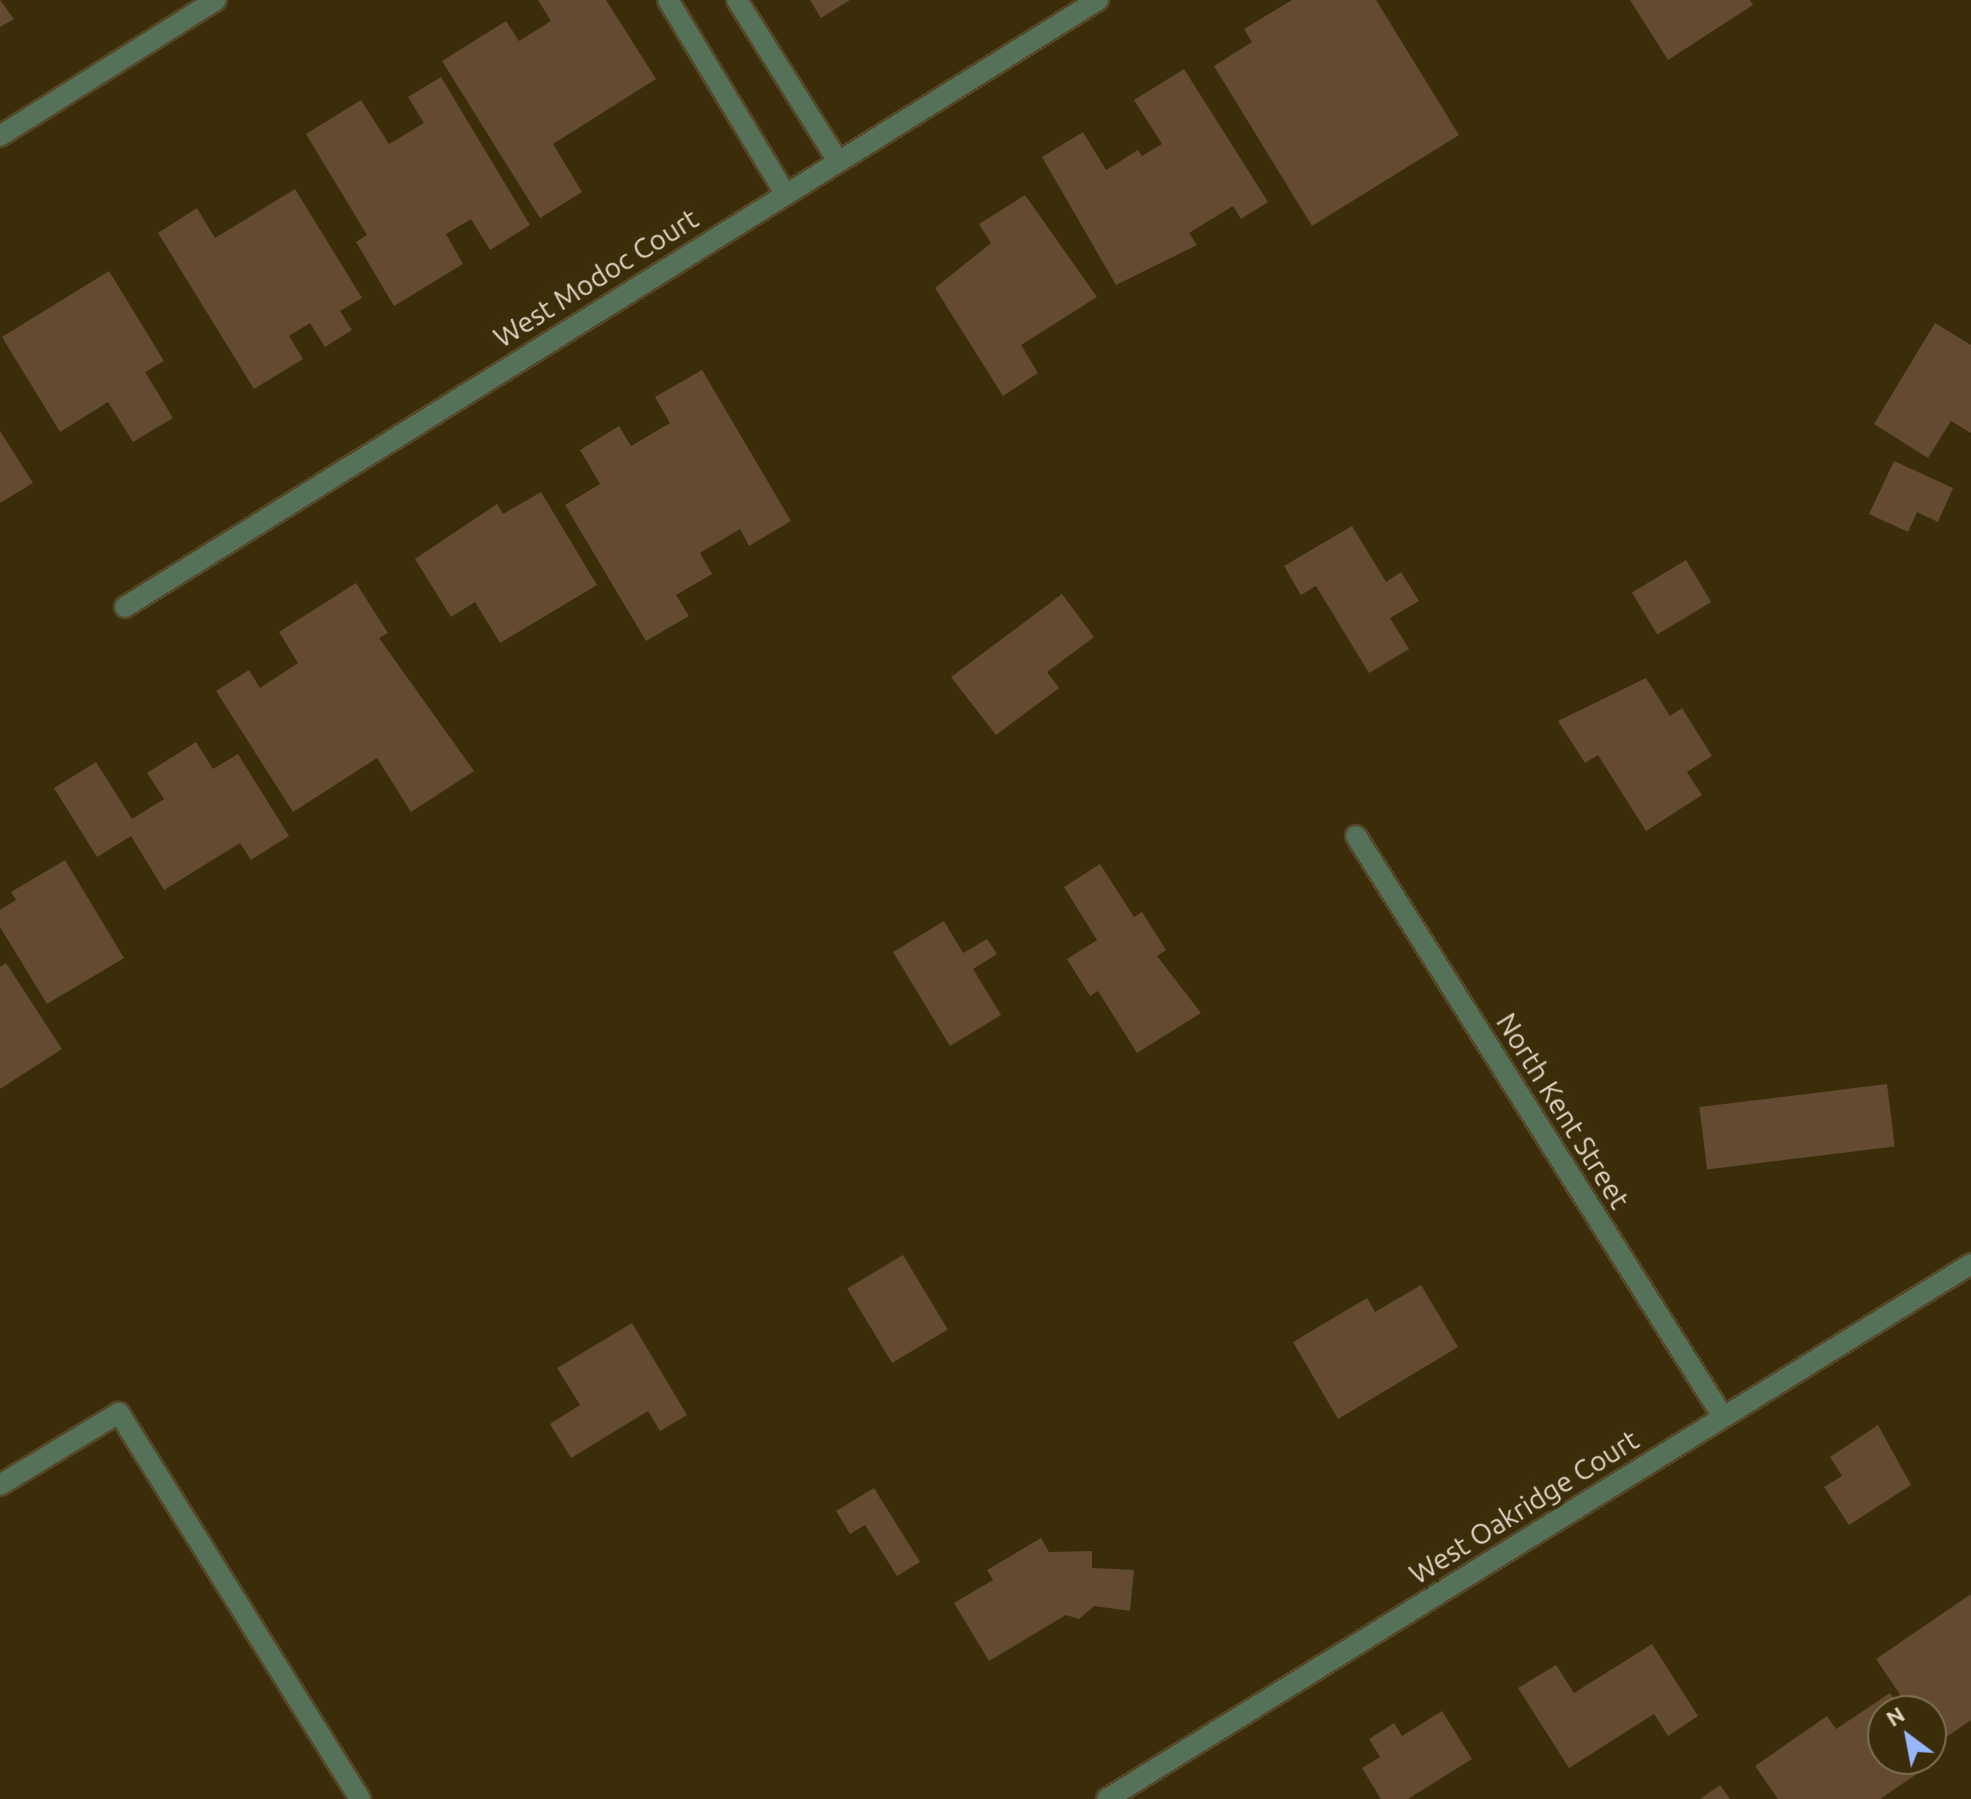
<!DOCTYPE html>
<style>
body{margin:0}
#map{position:relative;width:1971px;height:1799px;overflow:hidden;background:#3b2d0a;font-family:Ubuntu,sans-serif}
div>[style]{position:absolute}
.building>*{inset:0;background:#644a30;transform-origin:0 0}
.roads{filter:drop-shadow(2px 0 #554828) drop-shadow(-2px 0 #554828) drop-shadow(0 2px #554828) drop-shadow(0 -2px #554828)}
.minor>*{height:20px;margin:-10px;padding:0 10px;transform-origin:10px;border-radius:10px;background:#557157}
span{translate:-50% -50%;white-space:nowrap;text-align:center;line-height:1.15;-webkit-text-stroke:8px #3b2d0a;paint-order:stroke}
.street-label{font-size:28px;color:#ded5c3}
.north{position:absolute;left:1867px;top:1695px;width:80px;height:80px;box-sizing:border-box;background:#3b2d0a;border:2px solid #7c7054;border-radius:50%;rotate:328deg;font-size:22px;font-weight:700;line-height:32px;text-align:center;color:#ded5c3}
.north::after{content:'';display:block;margin:auto;width:28px;height:36px;background:#98b6fd;clip-path:polygon(50% 0,100% 100%,50% 72%,0 100%)}
</style>
<div id="map">
<div class="building">
<div style="clip-path:polygon(0 0,14px 19px,0 27px)"></div>
<div style="clip-path:polygon(538px 0,606px 0,656px 79px,553px 144px,582px 192px,540px 218px,442px 61px,506px 21px,519px 41px,551px 21px)"></div>
<div style="clip-path:polygon(810px 0,850px 0,821px 18px)"></div>
<div style="clip-path:polygon(1292px 0,1376px 0,1459px 135px,1312px 226px,1214px 66px,1252px 42px,1244px 29px)"></div>
<div style="clip-path:polygon(1630px 0,1750px 0,1753px 5px,1668px 60px)"></div>
<div style="clip-path:polygon(1184px 69px,1268px 202px,1241px 219px,1233px 206px,1189px 233px,1197px 245px,1116px 285px,1042px 157px,1083px 132px,1106px 170px,1138px 150px,1142px 156px,1162px 144px,1134px 100px)"></div>
<div style="clip-path:polygon(441px 77px,530px 225px,490px 250px,471px 219px,446px 234px,463px 264px,394px 306px,356px 242px,367px 235px,306px 134px,361px 100px,389px 144px,424px 123px,408px 97px)"></div>
<div style="clip-path:polygon(295px 189px,362px 298px,340px 311px,352px 330px,325px 347px,310px 323px,289px 336px,303px 359px,254px 389px,158px 233px,197px 208px,215px 238px)"></div>
<div style="clip-path:polygon(1025px 195px,1097px 297px,1021px 345px,1038px 373px,1003px 396px,935px 288px,991px 243px,979px 224px)"></div>
<div style="clip-path:polygon(109px 271px,164px 361px,145px 372px,173px 418px,133px 442px,108px 402px,60px 432px,2px 337px)"></div>
<div style="clip-path:polygon(1935px 323px,1971px 345px,1971px 433px,1951px 421px,1928px 458px,1874px 424px)"></div>
<div style="clip-path:polygon(702px 370px,791px 521px,749px 546px,740px 529px,700px 553px,712px 574px,676px 595px,689px 616px,646px 641px,565px 505px,600px 484px,580px 450px,619px 426px,631px 446px,670px 423px,655px 397px)"></div>
<div style="clip-path:polygon(0 431px,33px 483px,0 503px)"></div>
<div style="clip-path:polygon(1894px 461px,1953px 488px,1938px 522px,1917px 512px,1908px 532px,1869px 514px)"></div>
<div style="clip-path:polygon(541px 492px,597px 585px,500px 643px,475px 602px,451px 617px,415px 559px,497px 504px,503px 514px)"></div>
<div style="clip-path:polygon(1352px 526px,1386px 582px,1401px 572px,1419px 601px,1390px 618px,1409px 649px,1369px 673px,1316px 586px,1301px 595px,1284px 566px)"></div>
<div style="left:1686px;top:560px;width:49px;height:63px;rotate:59deg"></div>
<div style="clip-path:polygon(356px 583px,388px 633px,379px 638px,474px 771px,411px 812px,377px 758px,293px 812px,216px 691px,249px 670px,260px 688px,298px 663px,279px 632px)"></div>
<div style="clip-path:polygon(1062px 594px,1094px 637px,1047px 672px,1059px 688px,996px 735px,951px 677px)"></div>
<div style="clip-path:polygon(1646px 678px,1670px 716px,1682px 708px,1712px 756px,1687px 772px,1702px 795px,1646px 831px,1598px 755px,1585px 763px,1558px 721px)"></div>
<div style="clip-path:polygon(196px 742px,213px 769px,238px 754px,289px 836px,251px 860px,240px 843px,164px 890px,131px 836px,97px 857px,54px 788px,96px 762px,132px 819px,164px 799px,147px 773px)"></div>
<div style="clip-path:polygon(65px 860px,124px 958px,47px 1004px,0 927px,0 910px,16px 900px,11px 892px)"></div>
<div style="clip-path:polygon(1100px 864px,1134px 917px,1142px 912px,1166px 950px,1157px 956px,1201px 1013px,1137px 1053px,1098px 991px,1090px 996px,1067px 959px,1097px 940px,1064px 887px)"></div>
<div style="clip-path:polygon(944px 921px,963px 953px,987px 939px,997px 954px,973px 969px,1001px 1015px,950px 1046px,893px 952px)"></div>
<div style="clip-path:polygon(6px 963px,62px 1049px,0 1089px,0 967px)"></div>
<div style="left:1887px;top:1084px;width:63px;height:189px;rotate:83deg"></div>
<div style="left:903px;top:1255px;width:87px;height:65px;rotate:59deg"></div>
<div style="clip-path:polygon(1421px 1285px,1458px 1347px,1338px 1419px,1293px 1342px,1367px 1298px,1375px 1312px)"></div>
<div style="clip-path:polygon(632px 1323px,687px 1415px,660px 1431px,648px 1411px,571px 1458px,550px 1424px,580px 1405px,557px 1368px)"></div>
<div style="clip-path:polygon(1878px 1425px,1911px 1485px,1849px 1525px,1824px 1487px,1842px 1476px,1830px 1457px)"></div>
<div style="clip-path:polygon(874px 1488px,920px 1562px,897px 1576px,865px 1525px,850px 1534px,836px 1511px)"></div>
<div style="clip-path:polygon(1041px 1538px,1049px 1552px,1092px 1551px,1092px 1568px,1134px 1570px,1130px 1611px,1094px 1606px,1079px 1619px,1066px 1615px,989px 1661px,954px 1603px,993px 1580px,987px 1570px)"></div>
<div style="clip-path:polygon(1971px 1594px,1971px 1720px,1935px 1745px,1931px 1711px,1911px 1711px,1876px 1659px)"></div>
<div style="clip-path:polygon(1652px 1644px,1698px 1716px,1668px 1736px,1654px 1714px,1569px 1768px,1518px 1688px,1556px 1665px,1574px 1693px)"></div>
<div style="clip-path:polygon(1890px 1693px,1902px 1711px,1883px 1711px,1883px 1759px,1931px 1754px,1936px 1761px,1880px 1799px,1778px 1799px,1755px 1766px,1827px 1716px,1836px 1729px)"></div>
<div style="clip-path:polygon(1442px 1711px,1472px 1759px,1408px 1799px,1381px 1799px,1362px 1768px,1380px 1757px,1369px 1739px,1394px 1723px,1402px 1736px)"></div>
<div style="clip-path:polygon(1720px 1785px,1730px 1799px,1700px 1799px)"></div>
</div>
<div class="roads">
<div class="minor">
<div style="left:668px;top:0;width:226px;rotate:58.8deg"></div>
<div style="left:737px;top:0;width:190px;rotate:57.9deg"></div>
<div style="left:0;top:136px;width:255px;rotate:-32.2deg"></div>
<div style="left:125px;top:607px;width:1147px;rotate:-31.96deg"></div>
<div style="left:1356px;top:836px;width:687px;rotate:57.72deg"></div>
<div style="left:0;top:1485px;width:139px;rotate:-31.2deg"></div>
<div style="left:119px;top:1413px;width:455px;rotate:58deg"></div>
<div style="left:1107px;top:1799px;width:1016px;rotate:-31.77deg"></div>
</div>
</div>
<div class="street-label">
<span style="left:596px;top:278px;rotate:-32deg">West Modoc Court</span>
<span style="left:1563px;top:1111px;rotate:58deg">North Kent Street</span>
<span style="left:1524px;top:1507px;rotate:-32deg">West Oakridge Court</span>
</div>
<div class="north">N</div>
</div>
